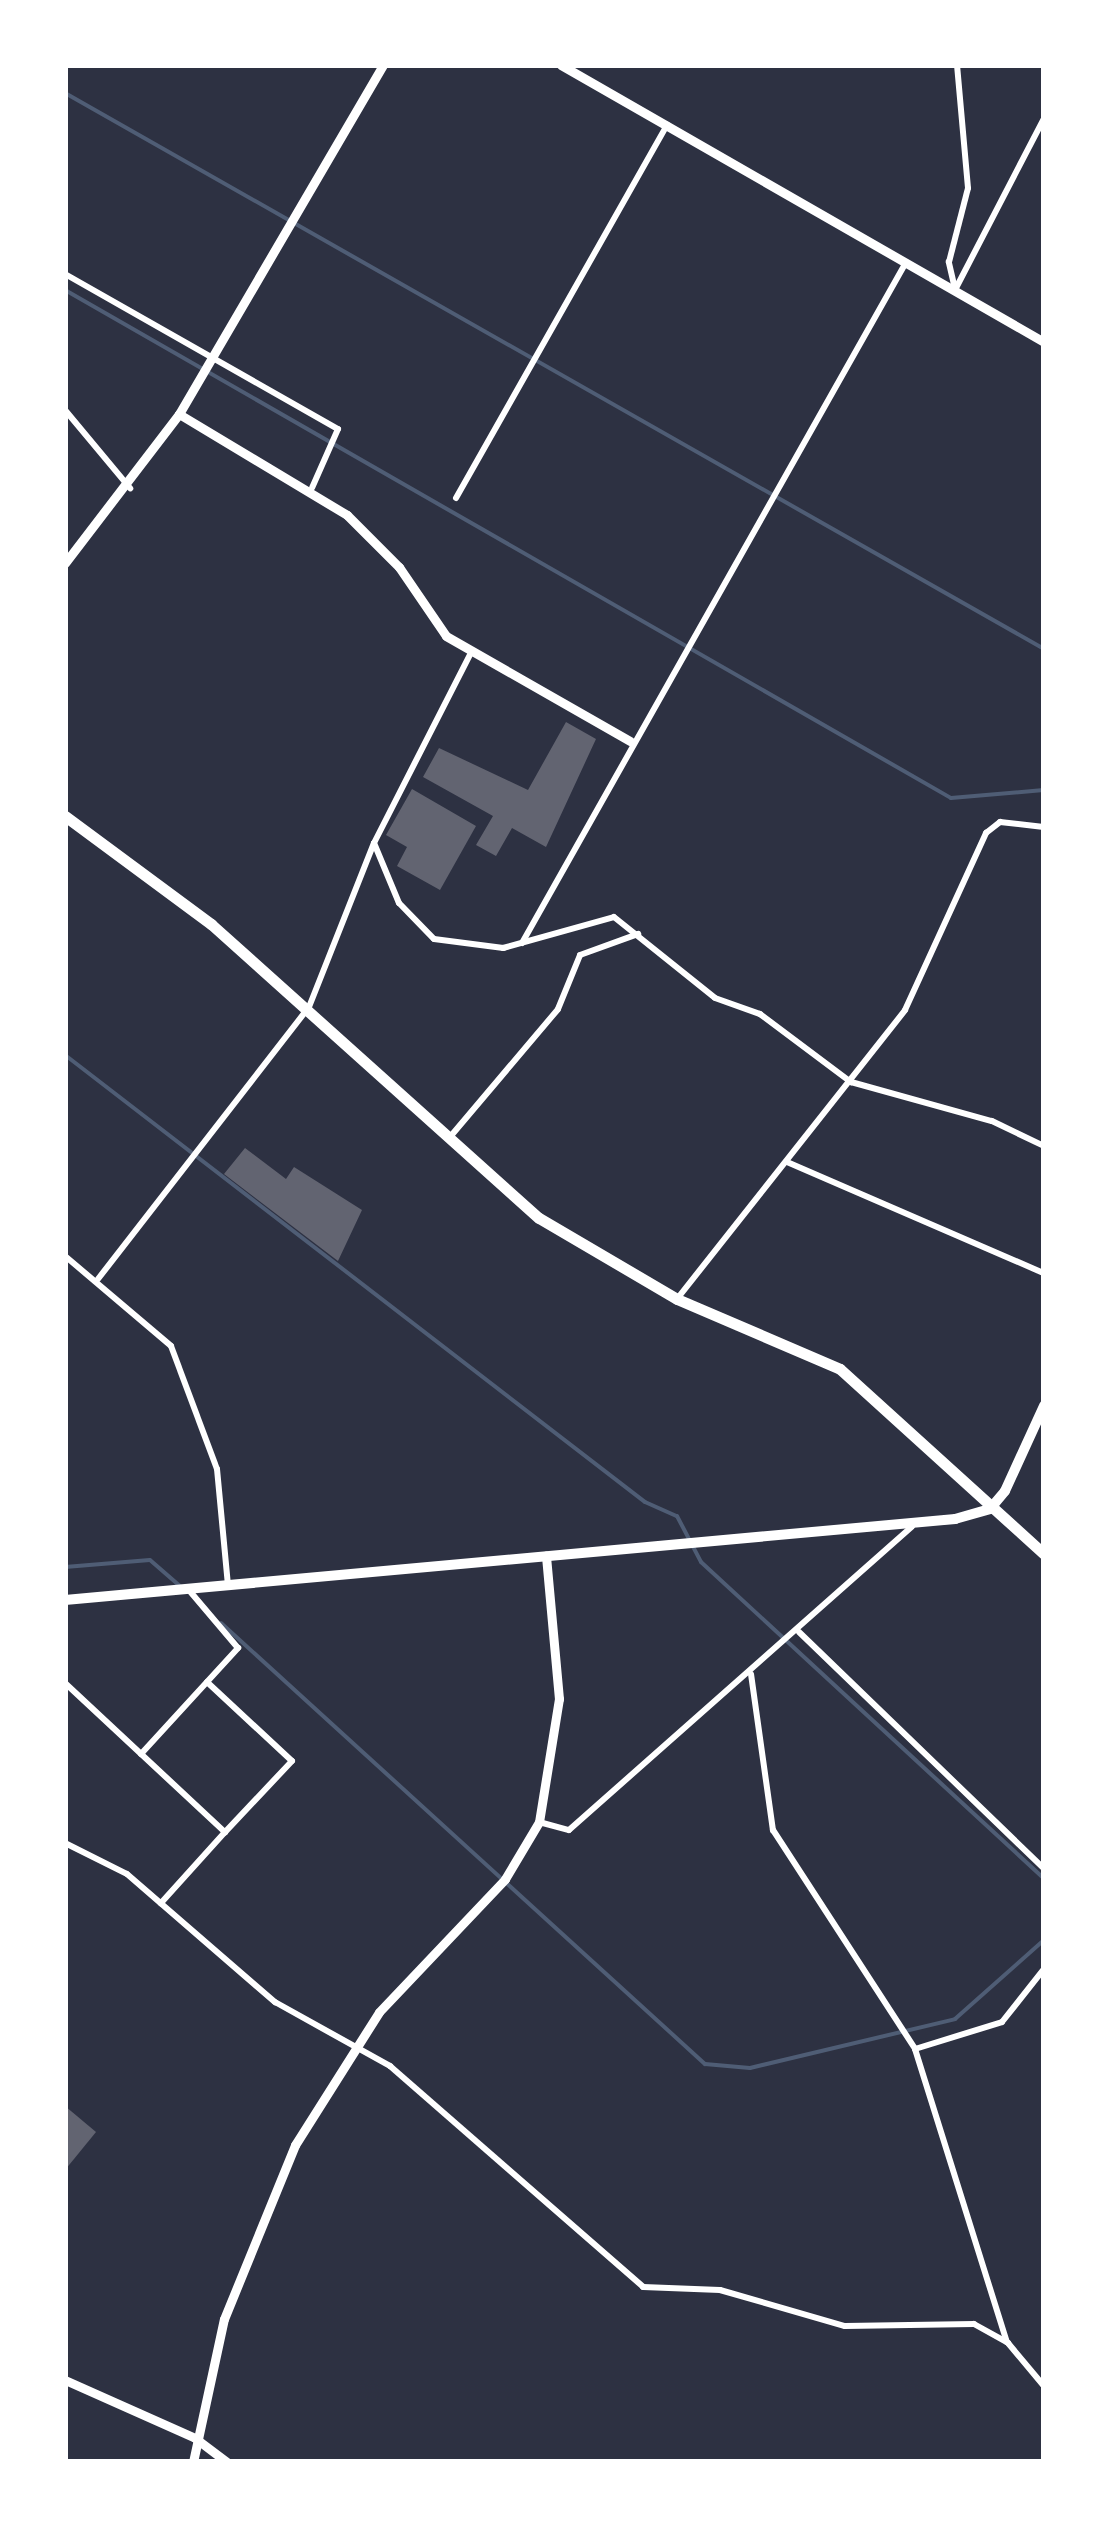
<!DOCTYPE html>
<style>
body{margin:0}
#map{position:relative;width:1109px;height:2527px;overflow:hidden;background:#2d3142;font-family:"Asap Condensed",sans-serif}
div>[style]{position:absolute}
.stream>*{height:4px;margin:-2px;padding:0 2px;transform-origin:2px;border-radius:2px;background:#4f5d75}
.building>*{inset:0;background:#626471}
.minor>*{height:6px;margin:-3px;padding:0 3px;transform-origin:3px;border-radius:3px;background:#fff}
.tertiary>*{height:9px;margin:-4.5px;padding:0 4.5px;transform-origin:4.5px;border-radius:4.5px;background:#fff}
.secondary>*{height:10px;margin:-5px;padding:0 5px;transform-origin:5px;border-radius:5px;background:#fff}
.primary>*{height:11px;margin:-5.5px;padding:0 5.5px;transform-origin:5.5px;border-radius:5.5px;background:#fff}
span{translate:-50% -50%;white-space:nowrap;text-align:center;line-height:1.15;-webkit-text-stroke:10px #fff;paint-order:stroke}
.frame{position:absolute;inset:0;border:68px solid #fff;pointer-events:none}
</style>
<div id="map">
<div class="stream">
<div style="left:65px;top:93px;width:1126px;rotate:29.59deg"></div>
<div style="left:65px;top:290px;width:1021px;rotate:29.83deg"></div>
<div style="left:951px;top:798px;width:93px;rotate:-4.9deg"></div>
<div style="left:65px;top:1055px;width:732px;rotate:37.62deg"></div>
<div style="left:645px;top:1502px;width:35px;rotate:24deg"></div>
<div style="left:677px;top:1516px;width:52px;rotate:62.4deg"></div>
<div style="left:701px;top:1562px;width:467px;rotate:42.7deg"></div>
<div style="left:65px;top:1567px;width:85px;rotate:-4.7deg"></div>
<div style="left:150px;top:1560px;width:40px;rotate:41deg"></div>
<div style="left:221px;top:1623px;width:655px;rotate:42.34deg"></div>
<div style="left:705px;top:2064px;width:45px;rotate:5.1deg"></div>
<div style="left:750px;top:2068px;width:211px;rotate:-13.4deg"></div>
<div style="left:955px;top:2019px;width:119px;rotate:-41.6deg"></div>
</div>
<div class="building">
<div style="clip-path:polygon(566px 722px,596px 739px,546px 847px,512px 828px,496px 856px,476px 845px,493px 816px,423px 777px,439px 748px,528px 790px)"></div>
<div style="clip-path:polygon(412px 789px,476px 826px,440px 890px,397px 866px,407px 847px,386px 835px)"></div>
<div style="clip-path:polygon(245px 1148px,286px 1179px,294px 1167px,362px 1210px,338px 1261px,224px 1174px)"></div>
<div style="clip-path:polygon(65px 2106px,96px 2132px,65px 2170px)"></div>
</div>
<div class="minor">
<div style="left:65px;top:274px;width:314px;rotate:29.6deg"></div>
<div style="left:338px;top:429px;width:64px;rotate:113.8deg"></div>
<div style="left:955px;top:289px;width:28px;rotate:-103deg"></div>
<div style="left:949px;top:262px;width:76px;rotate:-75.6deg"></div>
<div style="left:968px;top:188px;width:123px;rotate:-95.1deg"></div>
<div style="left:955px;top:290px;width:194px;rotate:-62.6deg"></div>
<div style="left:65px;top:410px;width:102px;rotate:50.2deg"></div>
<div style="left:456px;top:498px;width:429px;rotate:-60.5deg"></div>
<div style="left:374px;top:843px;width:65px;rotate:67.4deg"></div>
<div style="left:399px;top:903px;width:50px;rotate:45.8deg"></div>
<div style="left:434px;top:939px;width:70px;rotate:7.4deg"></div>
<div style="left:503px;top:948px;width:115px;rotate:-15.6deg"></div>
<div style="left:614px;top:917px;width:129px;rotate:38.7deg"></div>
<div style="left:715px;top:998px;width:48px;rotate:19.6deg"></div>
<div style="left:760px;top:1014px;width:114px;rotate:36.8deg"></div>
<div style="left:851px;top:1082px;width:146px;rotate:15.5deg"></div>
<div style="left:992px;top:1121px;width:58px;rotate:25.7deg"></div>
<div style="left:522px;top:943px;width:777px;rotate:-60.57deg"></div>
<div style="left:450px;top:1137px;width:167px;rotate:-49.8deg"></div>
<div style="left:558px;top:1009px;width:58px;rotate:-67.8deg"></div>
<div style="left:580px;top:955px;width:62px;rotate:-19.9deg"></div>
<div style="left:787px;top:1162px;width:280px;rotate:23.4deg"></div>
<div style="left:65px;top:1256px;width:139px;rotate:40.3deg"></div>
<div style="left:171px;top:1346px;width:131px;rotate:69.5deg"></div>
<div style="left:217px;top:1469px;width:118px;rotate:84.6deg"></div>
<div style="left:98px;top:1279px;width:344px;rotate:-52.2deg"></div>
<div style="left:309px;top:1007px;width:176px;rotate:-68.4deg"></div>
<div style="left:374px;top:843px;width:216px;rotate:-63deg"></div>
<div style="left:677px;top:1299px;width:368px;rotate:-51.7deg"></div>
<div style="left:905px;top:1010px;width:195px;rotate:-65.4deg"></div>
<div style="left:986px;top:833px;width:18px;rotate:-38deg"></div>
<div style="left:1000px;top:822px;width:44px;rotate:6.5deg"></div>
<div style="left:799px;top:1632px;width:341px;rotate:44deg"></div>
<div style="left:751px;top:1674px;width:158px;rotate:82deg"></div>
<div style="left:773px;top:1830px;width:261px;rotate:57deg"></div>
<div style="left:915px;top:2049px;width:307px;rotate:72.6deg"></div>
<div style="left:207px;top:1682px;width:116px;rotate:42.9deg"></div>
<div style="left:292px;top:1761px;width:98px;rotate:133.3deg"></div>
<div style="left:65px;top:1683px;width:219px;rotate:43deg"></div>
<div style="left:225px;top:1832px;width:96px;rotate:132deg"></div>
<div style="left:141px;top:1754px;width:144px;rotate:-47.5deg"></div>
<div style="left:238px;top:1648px;width:77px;rotate:-130.3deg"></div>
<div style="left:539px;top:1822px;width:31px;rotate:15deg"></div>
<div style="left:569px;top:1830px;width:458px;rotate:-41.5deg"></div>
<div style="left:65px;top:1843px;width:69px;rotate:26.6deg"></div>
<div style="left:127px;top:1874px;width:196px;rotate:40.9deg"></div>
<div style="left:275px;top:2002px;width:132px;rotate:29.1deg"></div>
<div style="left:390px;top:2066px;width:336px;rotate:41.1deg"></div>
<div style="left:643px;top:2287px;width:77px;rotate:2.2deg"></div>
<div style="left:720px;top:2290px;width:130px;rotate:16.1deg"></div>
<div style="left:845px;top:2326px;width:129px;rotate:-0.9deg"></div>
<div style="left:974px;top:2324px;width:39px;rotate:29deg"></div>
<div style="left:1008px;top:2343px;width:56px;rotate:50.1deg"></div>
<div style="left:915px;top:2049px;width:91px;rotate:-17.2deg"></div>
<div style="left:1002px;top:2022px;width:68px;rotate:-51.6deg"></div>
</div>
<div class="tertiary">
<div style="left:561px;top:65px;width:557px;rotate:29.83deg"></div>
<div style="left:179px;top:414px;width:404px;rotate:-59.7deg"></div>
<div style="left:65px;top:563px;width:188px;rotate:-52.6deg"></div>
<div style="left:179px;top:414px;width:196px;rotate:31deg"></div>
<div style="left:347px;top:515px;width:74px;rotate:45deg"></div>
<div style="left:399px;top:567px;width:83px;rotate:55.7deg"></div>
<div style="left:446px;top:636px;width:212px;rotate:29.7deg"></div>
<div style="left:65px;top:2380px;width:142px;rotate:24deg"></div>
<div style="left:195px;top:2438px;width:40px;rotate:37deg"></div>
<div style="left:193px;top:2462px;width:146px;rotate:-77.8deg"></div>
<div style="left:224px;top:2319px;width:188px;rotate:-67.8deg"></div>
<div style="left:295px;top:2145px;width:157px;rotate:-57.7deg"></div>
<div style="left:379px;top:2012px;width:183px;rotate:-46.5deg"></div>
<div style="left:505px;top:1879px;width:66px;rotate:-59.2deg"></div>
<div style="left:539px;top:1822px;width:125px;rotate:-80.8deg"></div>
<div style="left:559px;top:1699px;width:144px;rotate:-95.2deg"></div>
</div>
<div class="secondary">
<div style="left:65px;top:1600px;width:894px;rotate:-5.2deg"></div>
<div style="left:955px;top:1519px;width:36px;rotate:-16deg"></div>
<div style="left:990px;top:1509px;width:23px;rotate:-50deg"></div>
<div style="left:1005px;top:1491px;width:94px;rotate:-65.4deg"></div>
</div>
<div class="primary">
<div style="left:65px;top:816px;width:182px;rotate:36.5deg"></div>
<div style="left:211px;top:924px;width:440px;rotate:41.9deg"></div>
<div style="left:539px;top:1218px;width:160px;rotate:30.4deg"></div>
<div style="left:677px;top:1299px;width:177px;rotate:23.2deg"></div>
<div style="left:840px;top:1369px;width:275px;rotate:42.2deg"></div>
</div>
<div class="frame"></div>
</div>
